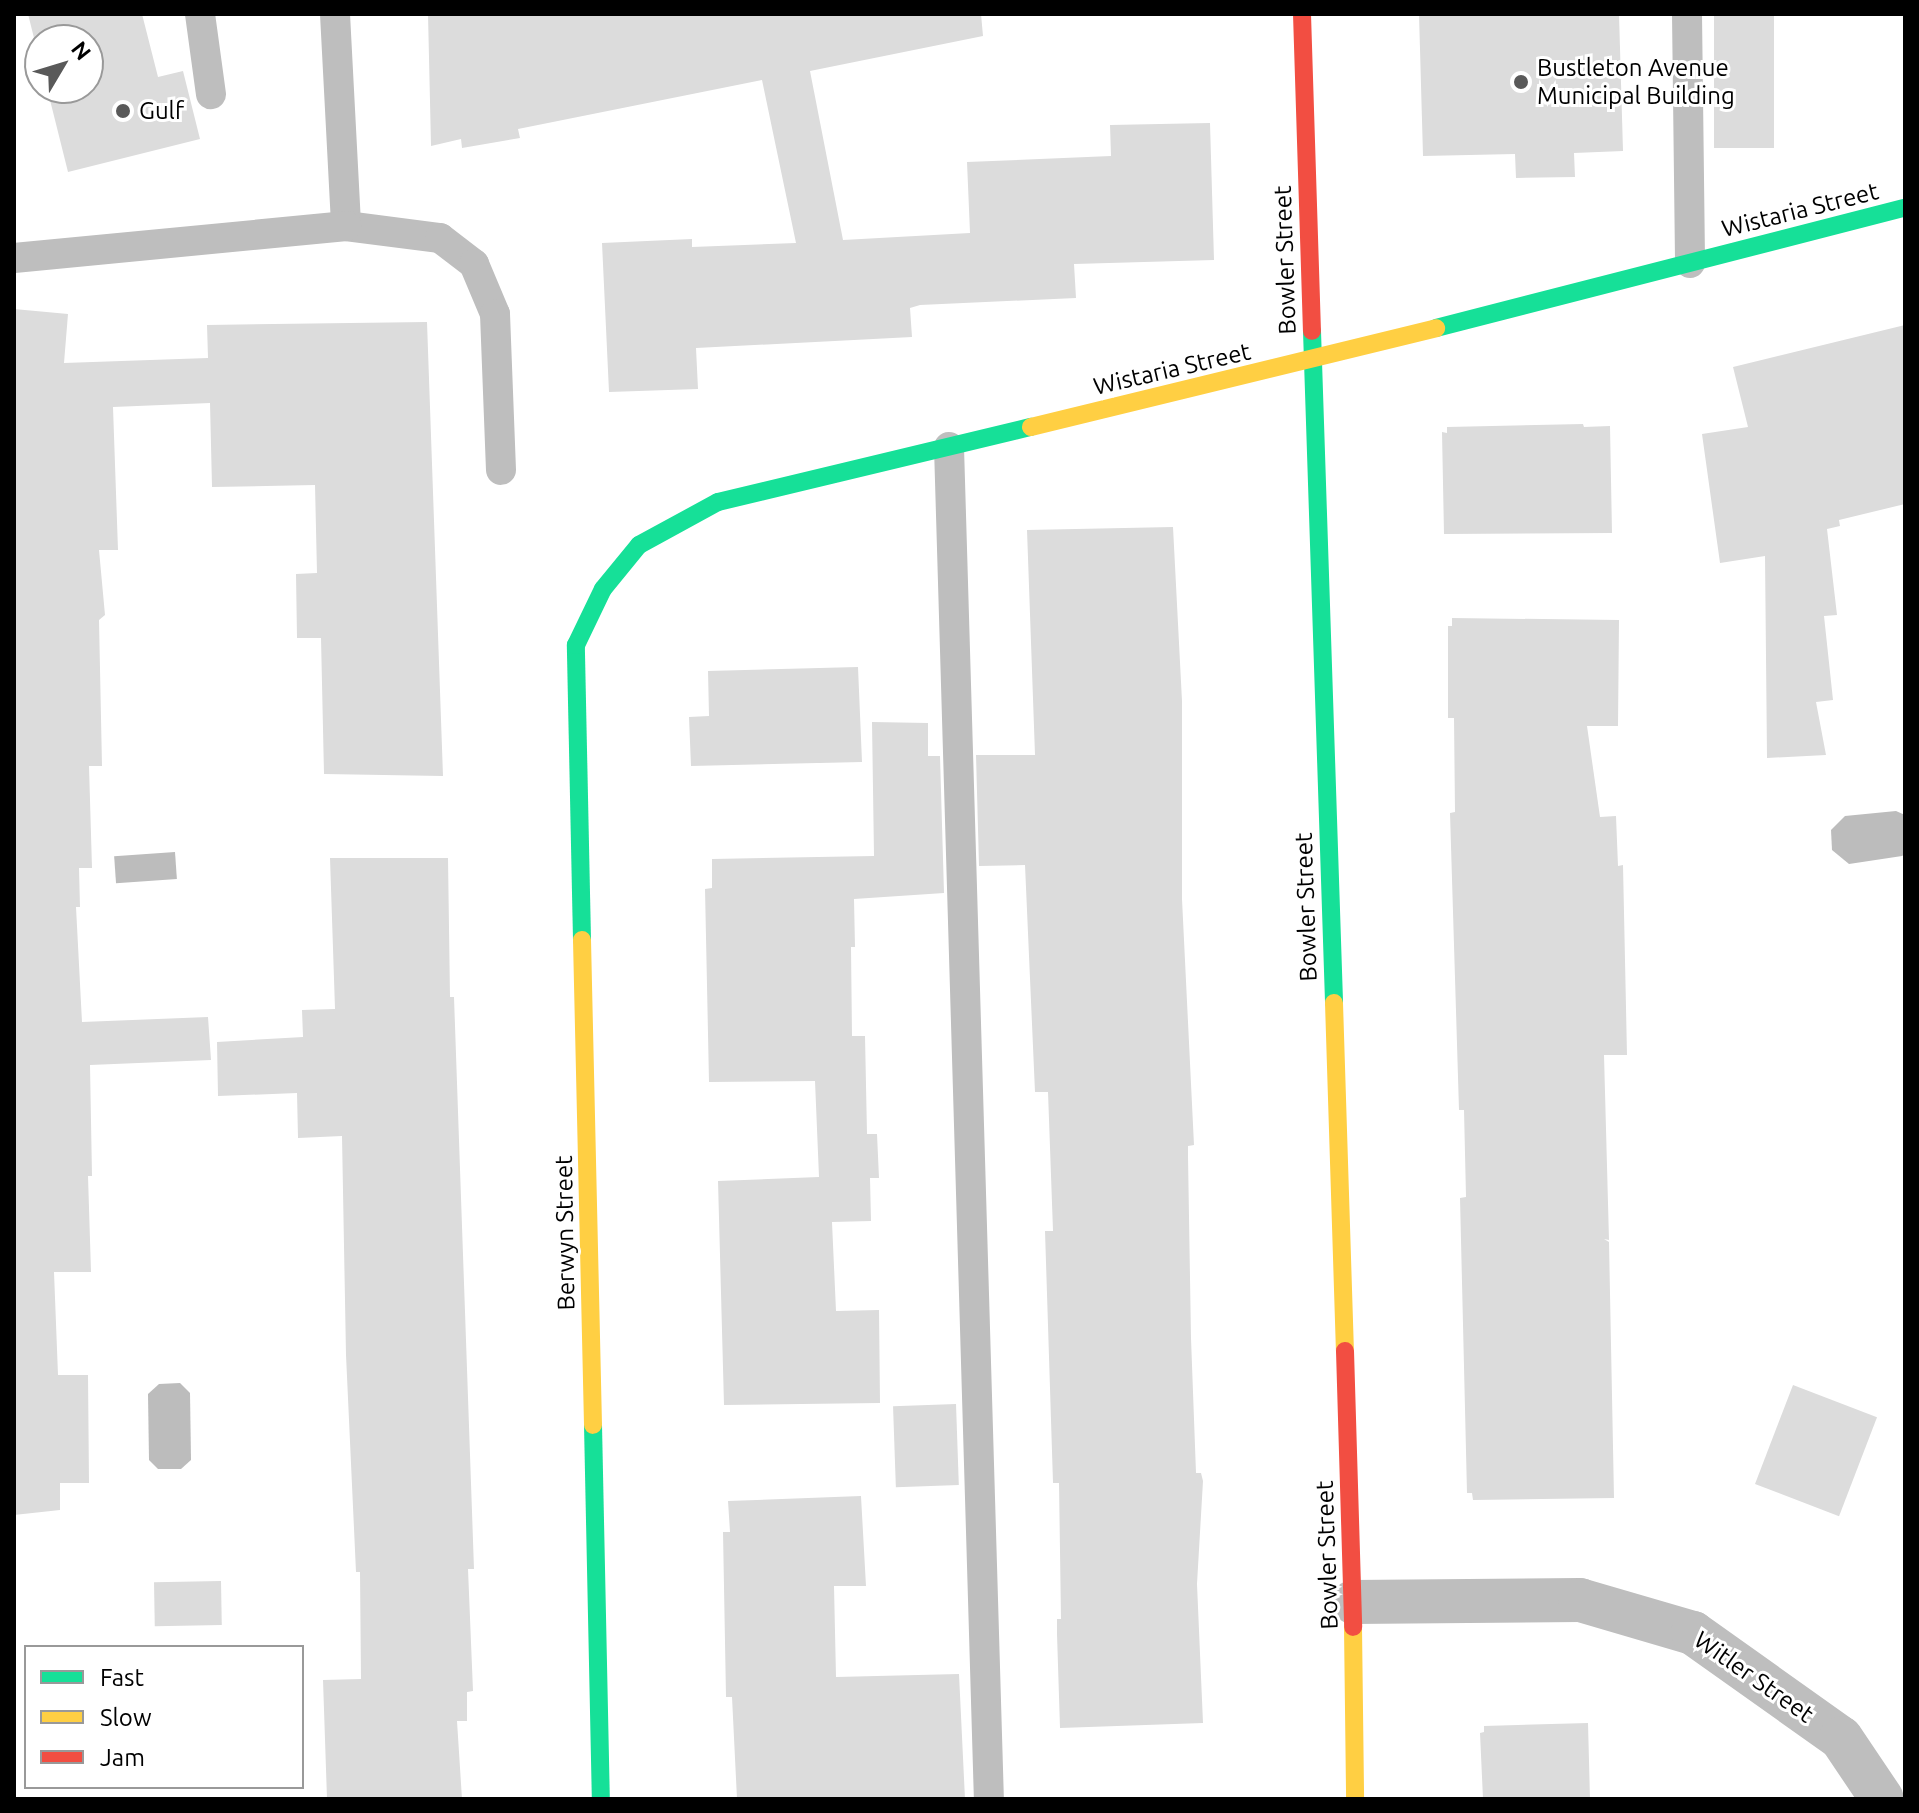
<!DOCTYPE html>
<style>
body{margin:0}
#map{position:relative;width:1919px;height:1813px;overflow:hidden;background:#fff;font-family:Ubuntu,sans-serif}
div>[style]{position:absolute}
.water>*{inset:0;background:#bcbcbc;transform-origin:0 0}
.building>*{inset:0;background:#dcdcdc;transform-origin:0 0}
.lane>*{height:30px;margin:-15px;padding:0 15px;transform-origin:15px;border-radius:15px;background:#bebebe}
.street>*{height:44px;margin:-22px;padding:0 22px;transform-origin:22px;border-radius:22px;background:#bebebe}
.fast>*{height:18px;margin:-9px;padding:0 9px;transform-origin:9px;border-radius:9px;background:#16e098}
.slow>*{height:18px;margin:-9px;padding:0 9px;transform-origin:9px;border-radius:9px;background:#ffcf43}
.jam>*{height:18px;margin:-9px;padding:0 9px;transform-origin:9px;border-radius:9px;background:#f24e42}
.dots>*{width:22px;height:22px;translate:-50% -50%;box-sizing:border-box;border:4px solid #fff;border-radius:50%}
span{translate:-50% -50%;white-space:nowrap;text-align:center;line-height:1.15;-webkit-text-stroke:6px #fff;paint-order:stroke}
.poi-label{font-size:24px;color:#000}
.left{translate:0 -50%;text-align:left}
.street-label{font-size:24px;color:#000}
.frame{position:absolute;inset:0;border:16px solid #000;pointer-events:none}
.legend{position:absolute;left:24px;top:1645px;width:280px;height:144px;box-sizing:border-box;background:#fff;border:2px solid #999;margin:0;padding:10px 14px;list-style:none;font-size:24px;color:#000}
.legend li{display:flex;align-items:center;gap:16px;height:40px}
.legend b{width:40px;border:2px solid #999}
.north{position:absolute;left:24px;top:24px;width:80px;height:80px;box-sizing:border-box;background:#fff;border:2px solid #999;border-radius:50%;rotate:52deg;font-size:22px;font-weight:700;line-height:32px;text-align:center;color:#000}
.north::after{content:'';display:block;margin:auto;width:28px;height:36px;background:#595959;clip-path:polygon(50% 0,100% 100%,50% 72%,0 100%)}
</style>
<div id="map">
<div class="water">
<div style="clip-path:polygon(1896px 811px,1905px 815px,1905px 854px,1902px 856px,1849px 864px,1832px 850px,1831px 830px,1845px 816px)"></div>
<div style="left:175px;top:852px;width:27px;height:61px;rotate:86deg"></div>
<div style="clip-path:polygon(180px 1383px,190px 1393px,191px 1460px,181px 1469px,158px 1469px,149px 1460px,148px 1394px,159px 1384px)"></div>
</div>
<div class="building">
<div style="clip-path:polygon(28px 14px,142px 14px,158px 77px,183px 71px,200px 139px,68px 172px,47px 88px,88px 88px,88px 40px,40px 40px,40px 62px)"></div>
<div style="clip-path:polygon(428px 14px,981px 14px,983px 36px,810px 71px,843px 240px,970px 233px,967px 162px,1111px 156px,1110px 125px,1210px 123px,1214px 260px,1074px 264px,1076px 298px,920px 305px,910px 308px,912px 337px,696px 348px,698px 389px,609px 392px,602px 243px,692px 239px,692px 247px,796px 243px,762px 80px,518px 129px,520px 138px,462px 148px,461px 139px,431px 146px)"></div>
<div style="clip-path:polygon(1419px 14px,1619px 14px,1623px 151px,1574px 153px,1575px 177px,1516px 178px,1515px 154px,1423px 156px)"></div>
<div style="left:1714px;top:14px;width:60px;height:134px"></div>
<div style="clip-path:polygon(14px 309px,68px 314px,64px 363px,208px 358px,207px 325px,427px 322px,443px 776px,324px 774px,321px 638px,297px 638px,296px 574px,317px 573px,315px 485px,212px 487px,210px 403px,113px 407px,118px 550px,99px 550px,105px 615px,99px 620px,102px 766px,89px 766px,92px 868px,79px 868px,80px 907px,76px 907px,82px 1022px,208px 1017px,211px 1060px,90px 1065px,92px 1176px,88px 1176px,91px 1272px,54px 1272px,58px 1375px,88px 1375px,89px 1483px,60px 1483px,60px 1510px,14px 1515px)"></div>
<div style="clip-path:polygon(1905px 325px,1905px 504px,1839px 520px,1840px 526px,1827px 529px,1837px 615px,1824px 616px,1833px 700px,1816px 702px,1826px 755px,1767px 758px,1765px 556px,1720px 563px,1702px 434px,1748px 427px,1733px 367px)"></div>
<div style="clip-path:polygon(1583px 424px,1584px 427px,1610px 426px,1612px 533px,1444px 534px,1442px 432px,1447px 433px,1447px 427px)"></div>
<div style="clip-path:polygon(1173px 527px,1182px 701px,1182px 899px,1194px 1145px,1188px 1146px,1188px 1156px,1191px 1338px,1196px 1473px,1201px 1473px,1203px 1481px,1197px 1584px,1203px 1723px,1060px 1728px,1057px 1634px,1057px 1619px,1061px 1619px,1059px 1483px,1053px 1483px,1045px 1231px,1053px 1231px,1048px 1092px,1035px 1092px,1025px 865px,979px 866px,976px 755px,1035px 755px,1027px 530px)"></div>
<div style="clip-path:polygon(1452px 618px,1619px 620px,1618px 726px,1587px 726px,1600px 817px,1616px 816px,1618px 866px,1623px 865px,1627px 1055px,1604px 1055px,1609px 1240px,1604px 1239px,1609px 1242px,1614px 1498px,1473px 1500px,1472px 1493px,1467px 1493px,1460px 1198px,1466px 1197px,1464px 1110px,1459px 1110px,1450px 813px,1455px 812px,1454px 718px,1448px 718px,1448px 626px,1452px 626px)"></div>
<div style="clip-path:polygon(858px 667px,862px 762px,691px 766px,689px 717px,709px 716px,708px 671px)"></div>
<div style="clip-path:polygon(872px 722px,928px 723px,928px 756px,940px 756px,944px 893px,854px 899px,855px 947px,851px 947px,852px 1036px,865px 1036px,867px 1134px,877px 1134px,879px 1178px,870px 1178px,871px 1221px,832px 1222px,836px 1311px,879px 1310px,880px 1403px,724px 1405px,718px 1181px,819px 1177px,815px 1081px,709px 1082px,705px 889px,712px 888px,712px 859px,874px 856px)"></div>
<div style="clip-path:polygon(330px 858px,448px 858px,450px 997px,454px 997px,474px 1569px,468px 1569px,473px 1691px,467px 1692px,467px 1721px,457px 1721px,462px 1799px,327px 1799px,323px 1680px,361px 1679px,360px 1572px,356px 1572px,346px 1355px,342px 1136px,298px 1138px,297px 1093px,218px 1096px,217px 1042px,303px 1037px,302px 1010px,335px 1009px)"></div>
<div style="left:1793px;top:1385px;width:90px;height:106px;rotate:21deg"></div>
<div style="left:956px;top:1404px;width:81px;height:63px;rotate:88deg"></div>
<div style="clip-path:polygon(861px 1496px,866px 1586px,834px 1586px,836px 1677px,959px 1674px,965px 1799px,737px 1799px,732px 1697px,726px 1697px,723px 1532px,730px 1532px,728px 1501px)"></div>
<div style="left:221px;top:1581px;width:44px;height:67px;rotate:89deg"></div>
<div style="clip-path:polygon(1588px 1723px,1590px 1799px,1483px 1799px,1480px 1733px,1484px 1732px,1484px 1726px)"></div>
</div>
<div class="lane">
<div style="left:200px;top:14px;width:81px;rotate:82.2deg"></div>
<div style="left:335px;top:14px;width:212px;rotate:87deg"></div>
<div style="left:346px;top:226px;width:95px;rotate:7.3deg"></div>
<div style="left:440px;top:238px;width:43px;rotate:37.4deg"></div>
<div style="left:474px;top:264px;width:54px;rotate:67.2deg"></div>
<div style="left:495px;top:314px;width:156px;rotate:87.8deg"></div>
<div style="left:1687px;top:14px;width:249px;rotate:89.3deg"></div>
<div style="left:14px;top:258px;width:334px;rotate:-5.5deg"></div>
<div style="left:949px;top:447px;width:1353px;rotate:88.31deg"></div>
</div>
<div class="street">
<div style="left:1353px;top:1602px;width:227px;rotate:-0.5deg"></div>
<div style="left:1580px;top:1600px;width:118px;rotate:16.3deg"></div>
<div style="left:1693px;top:1633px;width:181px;rotate:35.4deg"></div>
<div style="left:1841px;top:1738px;width:73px;rotate:56.1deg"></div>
</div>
<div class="fast">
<div style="left:1436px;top:328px;width:484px;rotate:-14.4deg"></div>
<div style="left:1312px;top:331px;width:672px;rotate:88.12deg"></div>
<div style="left:582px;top:940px;width:295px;rotate:-91.2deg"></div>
<div style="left:576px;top:645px;width:62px;rotate:-64.3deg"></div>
<div style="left:603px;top:589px;width:57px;rotate:-50.7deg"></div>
<div style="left:639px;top:545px;width:90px;rotate:-28.6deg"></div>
<div style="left:718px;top:502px;width:322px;rotate:-13.5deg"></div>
<div style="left:593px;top:1425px;width:374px;rotate:88.8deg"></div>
</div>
<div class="slow">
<div style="left:1031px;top:427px;width:417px;rotate:-13.7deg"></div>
<div style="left:582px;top:940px;width:485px;rotate:88.7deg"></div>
<div style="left:1334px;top:1003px;width:348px;rotate:88.2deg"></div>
<div style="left:1353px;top:1627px;width:172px;rotate:89.3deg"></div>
</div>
<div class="jam">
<div style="left:1302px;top:14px;width:317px;rotate:88.2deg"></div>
<div style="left:1345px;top:1351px;width:276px;rotate:88.3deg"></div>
</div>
<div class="dots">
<div style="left:1521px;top:82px;background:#595959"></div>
<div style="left:123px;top:111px;background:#595959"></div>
</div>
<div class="poi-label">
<span class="left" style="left:1537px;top:82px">Bustleton Avenue<br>Municipal Building</span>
<span class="left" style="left:139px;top:111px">Gulf</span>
</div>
<div class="street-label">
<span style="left:1800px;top:210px;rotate:-14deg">Wistaria Street</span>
<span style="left:1285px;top:260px;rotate:-92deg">Bowler Street</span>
<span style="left:1172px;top:369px;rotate:-13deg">Wistaria Street</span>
<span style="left:1306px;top:907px;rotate:-92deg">Bowler Street</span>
<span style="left:565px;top:1233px;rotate:-91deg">Berwyn Street</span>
<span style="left:1327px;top:1555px;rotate:-92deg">Bowler Street</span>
<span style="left:1754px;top:1677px;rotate:35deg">Witler Street</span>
</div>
<div class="frame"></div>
<ul class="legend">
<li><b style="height:10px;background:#16e098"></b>Fast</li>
<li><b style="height:10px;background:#ffcf43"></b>Slow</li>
<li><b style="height:10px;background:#f24e42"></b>Jam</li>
</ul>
<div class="north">N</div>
</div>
